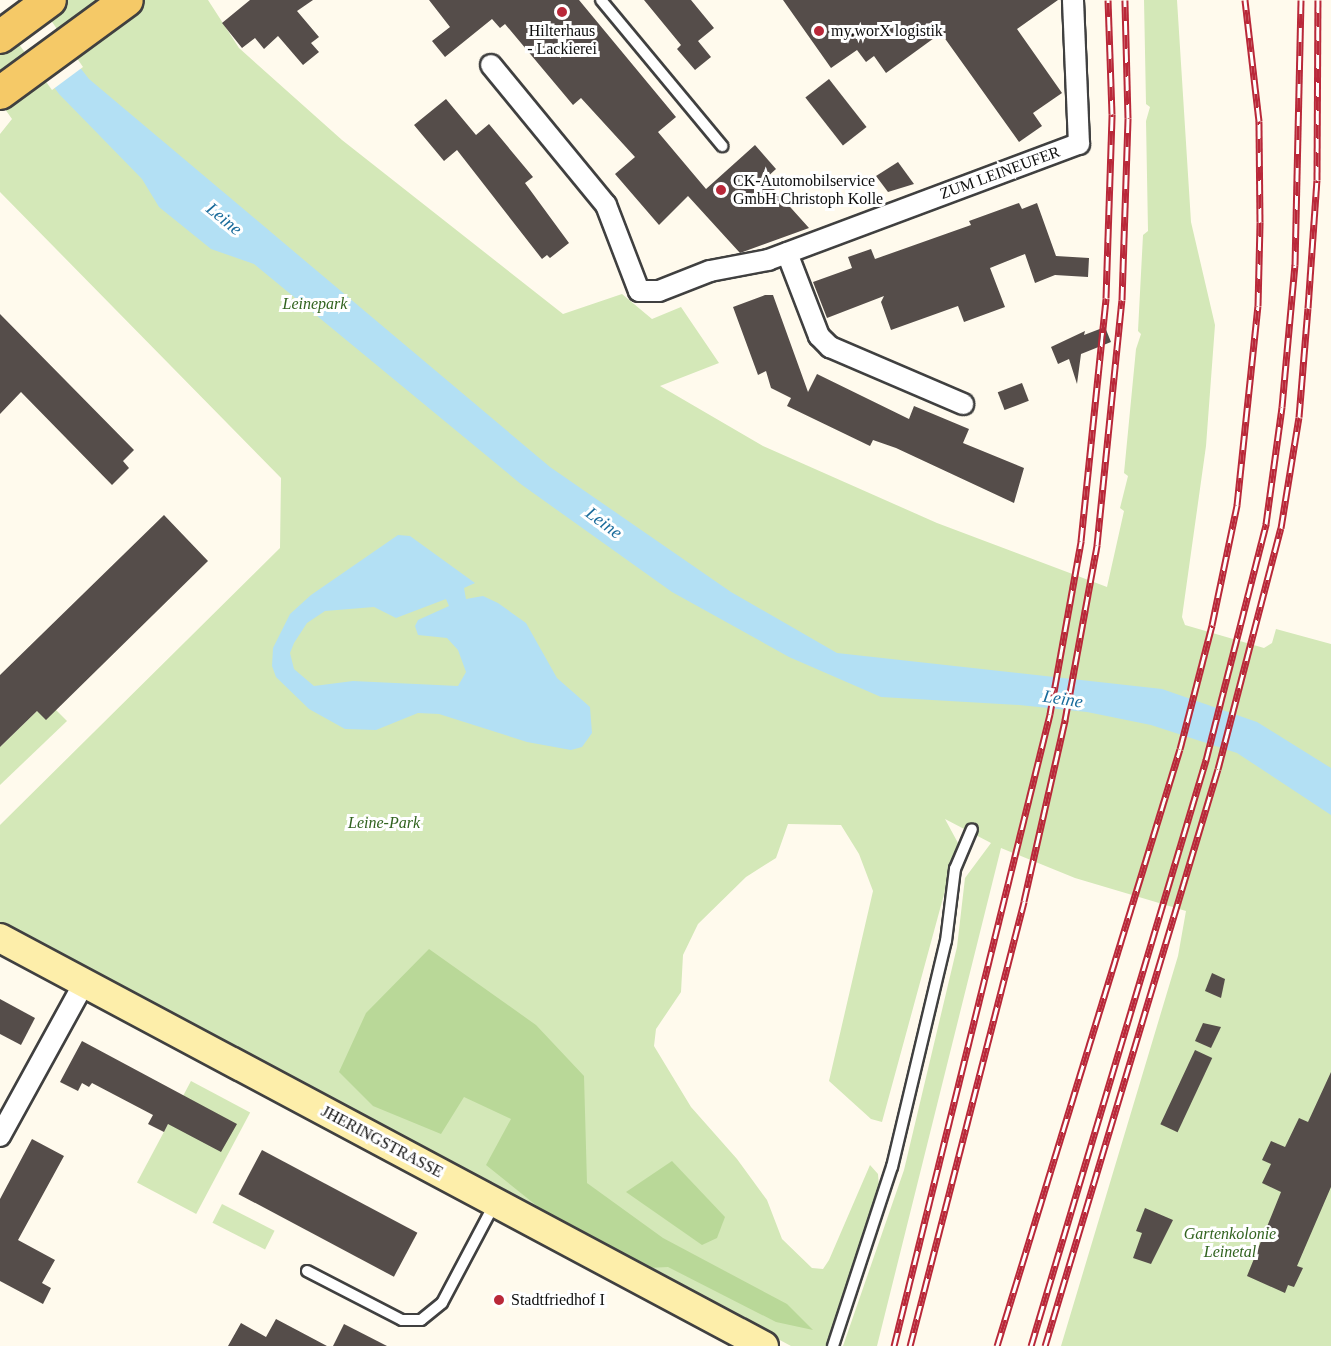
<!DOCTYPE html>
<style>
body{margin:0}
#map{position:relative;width:1331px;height:1346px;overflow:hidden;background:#fffaed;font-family:Georgia,serif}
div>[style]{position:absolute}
.green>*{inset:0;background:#d4e8b8;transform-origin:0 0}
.forest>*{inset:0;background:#b9d898}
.water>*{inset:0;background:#b3e0f4}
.pier>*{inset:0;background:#fffaed}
.building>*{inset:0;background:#554d4a;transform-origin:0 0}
.roads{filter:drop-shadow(2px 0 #404040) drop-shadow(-2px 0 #404040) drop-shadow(0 2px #404040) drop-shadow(0 -2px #404040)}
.lane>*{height:10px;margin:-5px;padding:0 5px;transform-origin:5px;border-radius:5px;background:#fff}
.street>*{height:20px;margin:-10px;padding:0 10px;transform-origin:10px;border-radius:10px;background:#fff}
.secondary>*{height:28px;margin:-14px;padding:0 14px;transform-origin:14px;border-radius:14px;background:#fdeeaa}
.primary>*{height:32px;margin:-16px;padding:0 16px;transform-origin:16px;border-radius:16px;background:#f5c967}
.rail>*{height:7px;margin-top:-3.5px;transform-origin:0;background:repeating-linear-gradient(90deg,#fff 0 14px,#b92839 0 28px);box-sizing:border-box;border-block:2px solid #b92839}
.dots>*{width:16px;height:16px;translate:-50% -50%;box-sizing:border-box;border:3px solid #fff;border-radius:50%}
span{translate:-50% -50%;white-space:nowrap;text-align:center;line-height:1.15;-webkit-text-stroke:6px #fff;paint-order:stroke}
.poi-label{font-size:16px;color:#0d0d0d}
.left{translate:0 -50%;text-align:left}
.street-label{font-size:16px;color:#0d0d0d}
.park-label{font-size:16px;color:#31631f;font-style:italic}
.water-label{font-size:18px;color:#196b9b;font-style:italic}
</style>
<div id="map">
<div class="green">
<div style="clip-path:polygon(0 0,208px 0,239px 48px,342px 140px,563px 314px,622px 294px,652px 319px,681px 307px,719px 363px,660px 386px,763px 446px,937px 523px,1107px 587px,1124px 511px,1120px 508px,1128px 476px,1124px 473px,1136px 349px,1141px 334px,1138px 331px,1143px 235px,1148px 231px,1146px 121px,1150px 107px,1146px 104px,1144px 0,1177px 0,1191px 222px,1215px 325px,1206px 446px,1182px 617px,1185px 625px,1264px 648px,1272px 643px,1276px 629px,1331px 644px,1331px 1346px,1061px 1346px,1178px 956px,1186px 911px,1075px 878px,1001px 848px,877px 1346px,843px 1346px,904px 1170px,957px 947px,965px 878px,991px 843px,945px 819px,958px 843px,882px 1122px,871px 1119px,829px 1081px,873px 891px,859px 854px,841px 825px,788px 824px,776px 858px,746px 877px,698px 924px,683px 955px,681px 992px,656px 1029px,654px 1046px,691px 1107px,737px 1159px,767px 1200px,782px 1239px,812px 1268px,823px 1269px,829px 1260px,870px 1165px,878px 1174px,879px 1187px,827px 1346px,791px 1346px,0 922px,0 825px,280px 548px,281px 478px,0 192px,0 134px,12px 119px,0 102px)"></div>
<div style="clip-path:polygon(56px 710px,67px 721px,0 785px,0 747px,37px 711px)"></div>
<div style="left:191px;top:1081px;width:67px;height:115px;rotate:28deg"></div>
<div style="left:222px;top:1204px;width:59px;height:21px;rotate:27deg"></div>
</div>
<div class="forest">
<div style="clip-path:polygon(429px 949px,536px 1025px,584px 1076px,587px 1183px,663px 1238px,787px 1304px,813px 1330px,776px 1322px,668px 1267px,648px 1268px,552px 1218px,486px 1165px,511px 1119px,464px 1097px,441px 1134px,373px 1106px,339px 1072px,366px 1013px)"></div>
<div style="clip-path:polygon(672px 1161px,725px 1217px,717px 1238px,702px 1245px,626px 1192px)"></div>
</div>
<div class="water">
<div style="clip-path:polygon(0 0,47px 25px,89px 79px,550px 467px,731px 592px,837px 653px,1162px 689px,1257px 722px,1331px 768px,1331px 815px,1237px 753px,1151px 725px,1087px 712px,1019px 705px,881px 697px,789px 657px,672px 592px,522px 485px,254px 264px,211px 249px,159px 207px,142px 179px,59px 94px,0 13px)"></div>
<div style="clip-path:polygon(evenodd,398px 535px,410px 536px,475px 583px,464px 588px,466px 599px,483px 596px,498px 603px,526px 623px,557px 678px,590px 707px,592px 733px,582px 747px,571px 750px,527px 742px,439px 714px,418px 713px,376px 730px,345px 729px,309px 709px,276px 677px,272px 666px,273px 648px,290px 614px,311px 595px,398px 535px,446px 599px,449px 606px,418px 620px,415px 626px,418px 635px,447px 638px,458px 650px,466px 672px,458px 686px,353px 681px,314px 686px,294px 669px,290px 653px,294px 643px,307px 623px,325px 611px,374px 607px,396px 618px,446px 599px)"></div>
</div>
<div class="pier">
<div style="clip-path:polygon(0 0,37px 0,83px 67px,52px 90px,0 18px)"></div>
</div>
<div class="building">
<div style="clip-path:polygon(250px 0,313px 0,297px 11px,319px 37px,311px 43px,319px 52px,303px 65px,278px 36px,264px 49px,255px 38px,242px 48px,222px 23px)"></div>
<div style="clip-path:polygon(429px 0,579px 0,676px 117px,658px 132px,706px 189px,755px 145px,776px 169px,765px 179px,809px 228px,740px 253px,688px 196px,659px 225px,615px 174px,635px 157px,581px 98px,573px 105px,505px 24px,500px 28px,492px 19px,445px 57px,432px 41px,450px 27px)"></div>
<div style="clip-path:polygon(644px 0,691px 0,714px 28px,698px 41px,711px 57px,695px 70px,677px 49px,681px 45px)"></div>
<div style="clip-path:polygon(783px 0,1058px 0,1017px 29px,1062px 93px,1033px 113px,1042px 126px,1019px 142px,941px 33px,886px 73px,874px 56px,866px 62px,857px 50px,831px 68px)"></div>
<div style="left:829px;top:79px;width:61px;height:30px;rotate:52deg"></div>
<div style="clip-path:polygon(446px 99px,476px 135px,489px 124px,533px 177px,525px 183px,569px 243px,550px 258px,547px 255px,542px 259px,457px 150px,444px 161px,414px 125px)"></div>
<div style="clip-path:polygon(898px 162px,914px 184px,888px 192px,876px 176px)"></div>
<div style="clip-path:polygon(1019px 203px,1022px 209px,1037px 203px,1056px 256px,1089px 258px,1088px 277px,1055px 275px,1035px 283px,1025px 254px,990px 268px,1005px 307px,964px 322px,958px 306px,891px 330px,881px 302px,884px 296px,827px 318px,813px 282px,852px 268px,848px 257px,871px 249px,875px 259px,971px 225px,969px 221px)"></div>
<div style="clip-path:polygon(765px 295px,773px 295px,808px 392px,817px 374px,909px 419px,914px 406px,969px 429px,963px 443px,1024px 468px,1014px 503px,896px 448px,873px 440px,870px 446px,787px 406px,791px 398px,771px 388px,766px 371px,758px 375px,733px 307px)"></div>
<div style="clip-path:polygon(0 314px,134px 450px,123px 461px,129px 468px,112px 485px,21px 392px,0 414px)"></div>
<div style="clip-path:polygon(1105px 327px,1111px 342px,1081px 354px,1077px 384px,1069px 359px,1058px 364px,1051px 347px,1085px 331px,1084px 335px)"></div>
<div style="left:1022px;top:383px;width:19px;height:26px;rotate:69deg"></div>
<div style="clip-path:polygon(164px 515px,208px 561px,46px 720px,37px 711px,0 747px,0 675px)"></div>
<div style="clip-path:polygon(1212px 973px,1225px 979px,1221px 998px,1205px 991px)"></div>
<div style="clip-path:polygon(0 999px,35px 1018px,21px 1045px,0 1034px)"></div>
<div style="clip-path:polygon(1203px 1023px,1221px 1027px,1211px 1048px,1195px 1041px)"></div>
<div style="clip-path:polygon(82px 1041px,237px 1124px,221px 1152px,168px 1124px,164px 1132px,148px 1124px,153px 1115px,92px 1083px,89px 1087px,82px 1083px,78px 1091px,60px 1082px)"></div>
<div style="left:1195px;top:1050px;width:19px;height:82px;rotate:25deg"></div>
<div style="clip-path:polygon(1331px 1072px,1331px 1187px,1297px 1266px,1303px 1268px,1294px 1287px,1288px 1285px,1285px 1293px,1247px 1276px,1281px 1192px,1262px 1183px,1271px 1164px,1262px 1160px,1271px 1141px,1285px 1147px,1299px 1118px,1308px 1122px)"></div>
<div style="clip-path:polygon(32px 1139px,64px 1156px,18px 1240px,55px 1260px,42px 1283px,51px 1288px,43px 1304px,0 1281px,0 1199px)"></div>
<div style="left:262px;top:1150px;width:176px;height:50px;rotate:28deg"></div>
<div style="clip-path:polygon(1145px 1208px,1173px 1220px,1151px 1264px,1133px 1258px,1142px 1233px,1136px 1231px)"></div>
<div style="clip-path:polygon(276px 1319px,327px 1346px,228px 1346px,241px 1323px,266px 1337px)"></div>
<div style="clip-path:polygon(344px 1324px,387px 1346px,333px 1346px)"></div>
</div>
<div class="roads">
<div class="lane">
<div style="left:601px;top:0;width:190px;rotate:50.3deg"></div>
<div style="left:307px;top:1271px;width:107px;rotate:27.3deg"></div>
<div style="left:402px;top:1320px;width:19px"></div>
<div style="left:421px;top:1320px;width:27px;rotate:-39deg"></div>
<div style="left:442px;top:1303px;width:113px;rotate:-62.1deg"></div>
<div style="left:833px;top:1346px;width:188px;rotate:-71.8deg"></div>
<div style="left:892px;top:1167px;width:232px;rotate:-76.6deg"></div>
<div style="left:946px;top:941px;width:73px;rotate:-82.9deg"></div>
<div style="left:955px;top:869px;width:43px;rotate:-67deg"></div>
</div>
<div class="street">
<div style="left:491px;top:65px;width:181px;rotate:50.6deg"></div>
<div style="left:606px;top:205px;width:92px;rotate:69deg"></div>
<div style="left:639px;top:291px;width:20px"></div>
<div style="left:659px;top:291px;width:55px;rotate:-21.4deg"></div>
<div style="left:710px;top:271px;width:59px;rotate:-10.7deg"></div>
<div style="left:768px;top:260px;width:332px;rotate:-20.5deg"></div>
<div style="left:1079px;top:144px;width:144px;rotate:-92.4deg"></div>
<div style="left:787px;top:253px;width:89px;rotate:68.9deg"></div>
<div style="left:819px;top:336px;width:16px;rotate:45deg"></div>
<div style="left:830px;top:347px;width:145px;rotate:23.2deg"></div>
<div style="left:0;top:1136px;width:175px;rotate:-61.2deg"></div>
</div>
<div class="secondary">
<div style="left:0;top:938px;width:866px;rotate:28.1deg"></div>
</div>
<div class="primary">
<div style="left:0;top:37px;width:62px;rotate:-36.5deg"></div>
<div style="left:0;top:93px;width:157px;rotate:-36.2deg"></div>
</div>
</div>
<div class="rail">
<div style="left:894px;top:1346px;width:651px;rotate:-76.13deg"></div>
<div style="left:1050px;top:714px;width:176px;rotate:-79.8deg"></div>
<div style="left:1081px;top:541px;width:244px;rotate:-84.1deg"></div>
<div style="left:1106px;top:298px;width:184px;rotate:-88.1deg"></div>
<div style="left:1112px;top:114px;width:114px;rotate:-92deg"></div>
<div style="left:910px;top:1346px;width:459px;rotate:-75.6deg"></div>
<div style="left:1024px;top:901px;width:186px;rotate:-77.2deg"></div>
<div style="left:1065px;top:720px;width:178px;rotate:-79.6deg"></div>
<div style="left:1097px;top:545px;width:246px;rotate:-84.2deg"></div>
<div style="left:1122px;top:300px;width:182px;rotate:-88.1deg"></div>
<div style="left:1128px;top:118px;width:118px;rotate:-91.5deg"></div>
<div style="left:997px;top:1346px;width:624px;rotate:-72.96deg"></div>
<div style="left:1180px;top:749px;width:128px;rotate:-75.5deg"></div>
<div style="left:1212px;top:625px;width:123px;rotate:-78.2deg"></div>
<div style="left:1237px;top:505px;width:200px;rotate:-84deg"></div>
<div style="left:1258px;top:306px;width:84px;rotate:-88.6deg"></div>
<div style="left:1260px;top:222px;width:101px;rotate:-90.6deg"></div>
<div style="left:1259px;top:121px;width:122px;rotate:-96.6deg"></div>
<div style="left:1031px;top:1346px;width:612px;rotate:-73.37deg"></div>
<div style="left:1206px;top:760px;width:244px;rotate:-75.7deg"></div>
<div style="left:1266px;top:524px;width:118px;rotate:-82.2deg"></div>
<div style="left:1282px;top:407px;width:143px;rotate:-84.8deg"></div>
<div style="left:1295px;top:265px;width:265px;rotate:-88.7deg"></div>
<div style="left:1045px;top:1346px;width:602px;rotate:-73.31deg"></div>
<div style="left:1218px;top:769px;width:249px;rotate:-75.4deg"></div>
<div style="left:1281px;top:528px;width:112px;rotate:-80.8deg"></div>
<div style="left:1299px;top:417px;width:109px;rotate:-85.3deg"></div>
<div style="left:1308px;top:308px;width:128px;rotate:-86deg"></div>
<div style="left:1317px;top:180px;width:180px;rotate:-89.7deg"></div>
</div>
<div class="dots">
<div style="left:562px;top:12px;background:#b92839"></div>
<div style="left:819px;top:31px;background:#b92839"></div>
<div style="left:721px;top:190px;background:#b92839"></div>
<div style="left:499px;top:1300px;background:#b92839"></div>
</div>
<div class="poi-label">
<span style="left:562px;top:40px">Hilterhaus<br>- Lackierei</span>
<span class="left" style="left:831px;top:31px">my.worX logistik</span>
<span class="left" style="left:733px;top:190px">CK-Automobilservice<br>GmbH Christoph Kolle</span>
<span class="left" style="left:511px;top:1300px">Stadtfriedhof I</span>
</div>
<div class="street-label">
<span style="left:1000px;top:173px;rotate:-20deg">ZUM LEINEUFER</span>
<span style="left:382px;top:1142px;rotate:28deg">JHERINGSTRASSE</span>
</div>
<div class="park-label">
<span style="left:315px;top:304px">Leinepark</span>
<span style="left:384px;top:823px">Leine-Park</span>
<span style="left:1230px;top:1243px">Gartenkolonie<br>Leinetal</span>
</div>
<div class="water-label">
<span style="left:224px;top:219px;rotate:39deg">Leine</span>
<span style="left:604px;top:523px;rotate:37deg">Leine</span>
<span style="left:1063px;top:699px;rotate:9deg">Leine</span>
</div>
</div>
